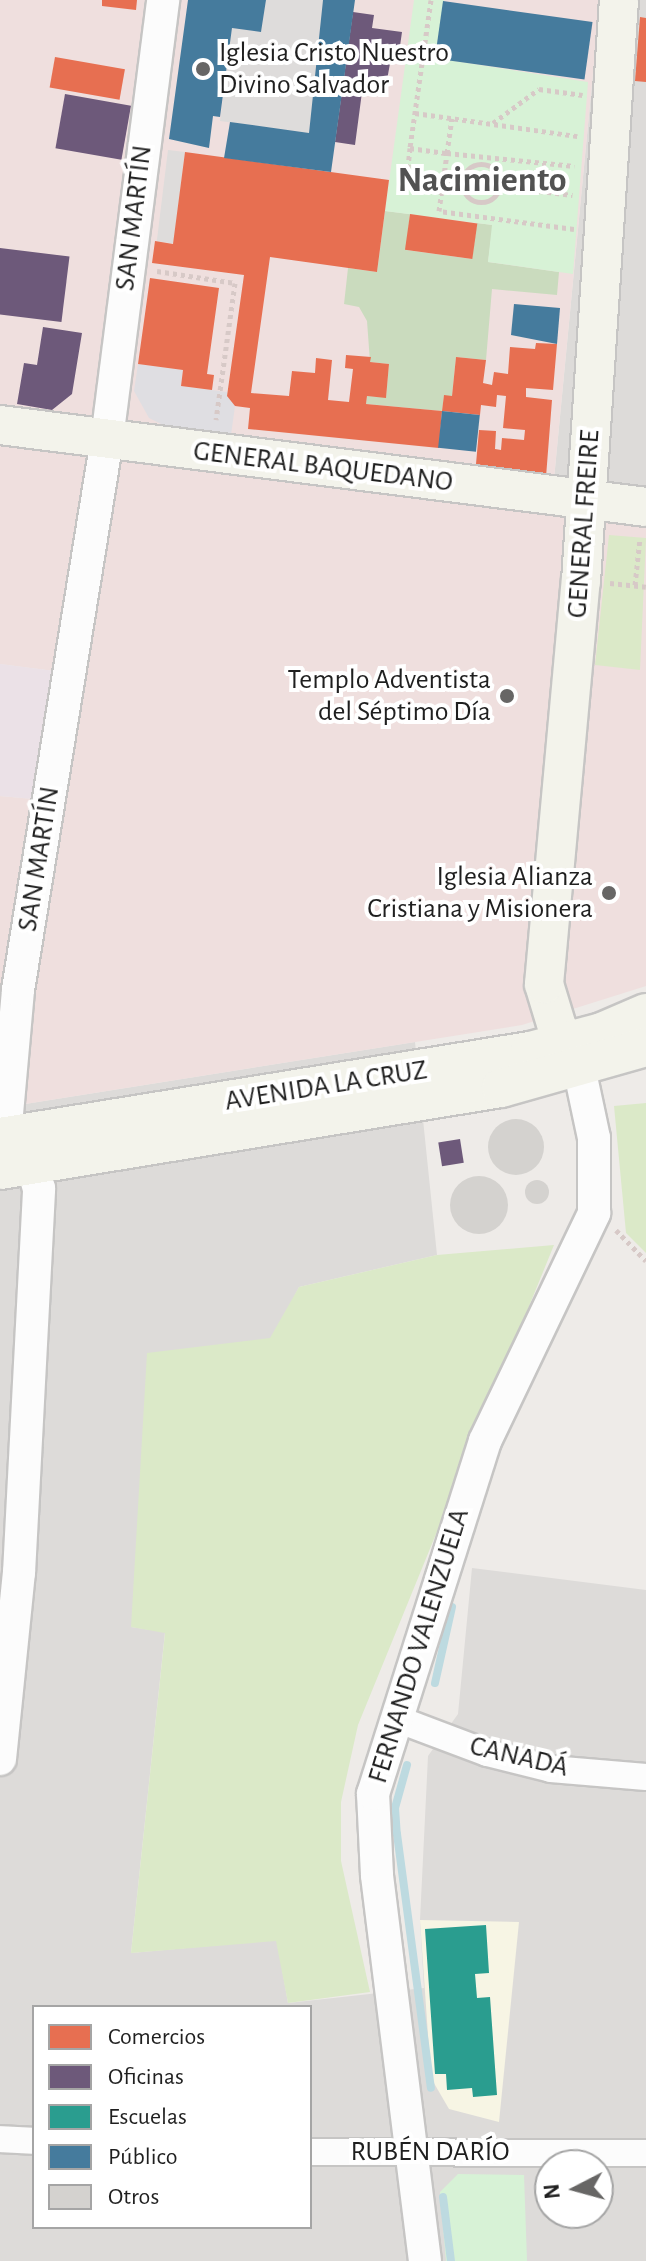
<!DOCTYPE html>
<meta charset="utf-8">
<style>
body{margin:0}
#map{position:relative;width:646px;height:2261px;overflow:hidden;background:#eeebe8;font-family:"Alegreya Sans",sans-serif}
div>[style]{position:absolute}
.residential>*{inset:0;background:#dddbd9}
.commercial>*{inset:0;background:#efdfde}
.industrial>*{inset:0;background:#ebe1e7}
.education>*{inset:0;background:#f7f5e4}
.grass>*{inset:0;background:#dbe9c8}
.forest>*{inset:0;background:#cadbbe}
.park>*{inset:0;background:#d7f2d6}
.parking>*{inset:0;background:#dedcdb;transform-origin:0 0}
.plaza>*{inset:0;background:#dfdee2}
.shops>*{inset:0;background:#e76f51;transform-origin:0 0}
.offices>*{inset:0;background:#6d597a;transform-origin:0 0}
.schools>*{inset:0;background:#2a9d8f}
.public>*{inset:0;background:#457b9d;transform-origin:0 0}
.stream>*{height:8px;margin:-4px;padding:0 4px;transform-origin:4px;border-radius:4px;background:#bddae0}
.building>*{inset:0;background:#d4d2cf}
.round{border-radius:50%}
.path>*{height:5px;margin-top:-2.5px;transform-origin:0;background:repeating-linear-gradient(90deg,#d7c9c7 0 4px,transparent 0 8px)}
.path>.ring{margin:-2.5px;padding:0;box-sizing:content-box;background:none;border:5px solid #d7c9c7;border-radius:50%}
.roads{filter:drop-shadow(2px 0 #c6c5c4) drop-shadow(-2px 0 #c6c5c4) drop-shadow(0 2px #c6c5c4) drop-shadow(0 -2px #c6c5c4)}
.minor>*{height:26px;margin:-13px;padding:0 13px;transform-origin:13px;border-radius:13px;background:#fcfcfc}
.tertiary>*{height:32px;margin:-16px;padding:0 16px;transform-origin:16px;border-radius:16px;background:#fcfcfc}
.secondary>*{height:38px;margin:-19px;padding:0 19px;transform-origin:19px;border-radius:19px;background:#f3f3eb}
.dots>*{width:22px;height:22px;translate:-50% -50%;box-sizing:border-box;border:4px solid #fff;border-radius:50%}
span{translate:-50% -50%;white-space:nowrap;text-align:center;line-height:1.15;-webkit-text-stroke:8px #fff;paint-order:stroke}
.poi-label{font-size:28px;color:#1f1f1f}
.left{translate:0 -50%;text-align:left}
.right{translate:-100% -50%;text-align:right}
.street-label{font-size:28px;color:#1f1f1f}
.district-label{font-size:36px;color:#525252;font-weight:700}
.legend{position:absolute;left:32px;top:2005px;width:280px;height:224px;box-sizing:border-box;background:#fff;border:2px solid #a5a5a5;margin:0;padding:10px 14px;list-style:none;font-size:24px;color:#1f1f1f}
.legend li{display:flex;align-items:center;gap:16px;height:40px}
.legend b{width:40px;border:2px solid #a5a5a5}
.north{position:absolute;left:534px;top:2149px;width:80px;height:80px;box-sizing:border-box;background:#fff;border:2px solid #a5a5a5;border-radius:50%;rotate:264deg;font-size:22px;font-weight:700;line-height:32px;text-align:center;color:#1f1f1f}
.north::after{content:'';display:block;margin:auto;width:28px;height:36px;background:#676665;clip-path:polygon(50% 0,100% 100%,50% 72%,0 100%)}
</style>
<div id="map">
<div class="residential">
<div style="clip-path:polygon(600px 0,646px 0,646px 491px,554px 479px)"></div>
<div style="clip-path:polygon(evenodd,415px 1042px,437px 1255px,299px 1287px,131px 1627px,165px 1632px,131px 1953px,277px 1940px,288px 2003px,424px 1988px,420px 1920px,428px 1756px,458px 1714px,472px 1568px,646px 1590px,646px 2261px,0 2261px,0 1108px,415px 1042px,34px 2007px,310px 2007px,310px 2227px,34px 2227px,34px 2007px,415px 1042px,550px 2165px,598px 2165px,598px 2213px,550px 2213px,550px 2165px)"></div>
</div>
<div class="commercial">
<div style="clip-path:polygon(0 0,600px 0,554px 479px,646px 491px,646px 986px,522px 1025px,0 1108px,0 796px,34px 799px,54px 671px,0 664px)"></div>
</div>
<div class="industrial">
<div style="clip-path:polygon(0 664px,55px 671px,34px 799px,0 796px)"></div>
</div>
<div class="education">
<div style="clip-path:polygon(420px 1920px,519px 1922px,499px 2122px,449px 2109px,431px 2078px)"></div>
</div>
<div class="grass">
<div style="clip-path:polygon(609px 535px,646px 538px,640px 670px,595px 665px)"></div>
<div style="clip-path:polygon(646px 1103px,646px 1253px,626px 1233px,614px 1106px)"></div>
<div style="clip-path:polygon(554px 1245px,358px 1725px,341px 1802px,341px 1861px,370px 1992px,288px 2003px,276px 1941px,131px 1953px,165px 1633px,131px 1627px,147px 1353px,270px 1338px,299px 1287px,437px 1255px)"></div>
</div>
<div class="forest">
<div style="clip-path:polygon(385px 211px,410px 214px,406px 250px,472px 259px,477px 223px,493px 225px,488px 262px,559px 272px,557px 295px,492px 289px,486px 360px,456px 357px,452px 396px,444px 396px,442px 411px,366px 404px,367px 396px,386px 397px,389px 364px,370px 362px,367px 321px,359px 307px,344px 304px,348px 268px,377px 272px)"></div>
</div>
<div class="park">
<div style="clip-path:polygon(414px 0,444px 0,435px 58px,588px 82px,573px 274px,488px 262px,492px 225px,385px 211px)"></div>
<div style="clip-path:polygon(458px 2174px,524px 2175px,527px 2261px,446px 2261px,440px 2192px)"></div>
</div>
<div class="parking">
<div style="clip-path:polygon(266px 0,323px 0,309px 133px,220px 121px,232px 28px,261px 32px)"></div>
<div style="left:168px;top:150px;width:17px;height:92px;rotate:7deg"></div>
</div>
<div class="plaza">
<div style="clip-path:polygon(138px 364px,183px 370px,181px 386px,227px 392px,235px 406px,231px 435px,165px 426px,149px 418px,134px 391px)"></div>
</div>
<div class="shops">
<div style="clip-path:polygon(102px 0,137px 0,136px 10px,102px 6px)"></div>
<div style="clip-path:polygon(640px 17px,646px 18px,646px 82px,635px 81px)"></div>
<div style="left:55px;top:57px;width:71px;height:31px;rotate:10deg"></div>
<div style="clip-path:polygon(185px 152px,389px 180px,377px 272px,270px 257px,251px 393px,289px 396px,292px 371px,315px 373px,316px 358px,332px 360px,328px 400px,349px 402px,353px 369px,345px 368px,346px 355px,371px 357px,370px 362px,389px 364px,386px 398px,367px 396px,366px 404px,442px 411px,439px 448px,248px 429px,250px 408px,235px 406px,227px 396px,244px 275px,152px 263px,155px 241px,173px 244px)"></div>
<div style="left:410px;top:214px;width:68px;height:36px;rotate:8deg"></div>
<div style="clip-path:polygon(150px 278px,219px 288px,207px 374px,214px 375px,212px 390px,181px 386px,183px 370px,138px 364px)"></div>
<div style="clip-path:polygon(536px 343px,557px 344px,553px 390px,526px 388px,526px 397px,552px 400px,546px 477px,476px 464px,479px 430px,496px 431px,495px 449px,501px 450px,502px 438px,524px 440px,525px 430px,503px 428px,506px 396px,497px 395px,496px 407px,481px 405px,480px 415px,442px 411px,444px 395px,452px 396px,456px 357px,486px 360px,483px 383px,492px 385px,494px 372px,508px 374px,510px 347px,535px 349px)"></div>
</div>
<div class="offices">
<div style="clip-path:polygon(353px 12px,374px 15px,372px 28px,402px 32px,398px 60px,391px 58px,387px 80px,364px 77px,355px 145px,335px 142px)"></div>
<div style="left:65px;top:94px;width:67px;height:55px;rotate:10deg"></div>
<div style="left:0;top:248px;width:70px;height:66px;rotate:7deg"></div>
<div style="clip-path:polygon(43px 327px,82px 333px,72px 394px,52px 410px,17px 404px,24px 363px,37px 365px)"></div>
<div style="left:460px;top:1139px;width:24px;height:22px;rotate:81deg"></div>
</div>
<div class="schools">
<div style="clip-path:polygon(486px 1925px,489px 1973px,475px 1974px,477px 1998px,490px 1997px,497px 2095px,473px 2097px,472px 2088px,447px 2090px,446px 2074px,435px 2074px,425px 1929px)"></div>
</div>
<div class="public">
<div style="clip-path:polygon(188px 0,266px 0,261px 32px,232px 28px,220px 117px,213px 116px,209px 148px,169px 139px)"></div>
<div style="clip-path:polygon(323px 0,355px 0,331px 172px,224px 158px,230px 122px,309px 133px)"></div>
<div style="left:443px;top:1px;width:151px;height:58px;rotate:8deg"></div>
<div style="clip-path:polygon(514px 304px,560px 308px,557px 344px,511px 335px)"></div>
<div style="left:442px;top:411px;width:38px;height:37px;rotate:6deg"></div>
</div>
<div class="stream">
<div style="left:435px;top:1683px;width:78px;rotate:-77.4deg"></div>
<div style="left:407px;top:1765px;width:45px;rotate:105.6deg"></div>
<div style="left:395px;top:1808px;width:26px;rotate:86deg"></div>
<div style="left:397px;top:1834px;width:256px;rotate:82.4deg"></div>
<div style="left:443px;top:2197px;width:64px;rotate:82.9deg"></div>
</div>
<div class="building">
<div class="round" style="left:488px;top:1119px;width:56px;height:56px"></div>
<div class="round" style="left:450px;top:1176px;width:58px;height:58px"></div>
<div class="round" style="left:525px;top:1180px;width:24px;height:24px"></div>
</div>
<div class="path">
<div style="left:431px;top:0;width:149px;rotate:98.1deg"></div>
<div style="left:410px;top:148px;width:37px;rotate:8deg"></div>
<div style="left:447px;top:153px;width:35px;rotate:-82deg"></div>
<div style="left:415px;top:113px;width:164px;rotate:8.1deg"></div>
<div style="left:493px;top:123px;width:57px;rotate:-36.5deg"></div>
<div style="left:539px;top:89px;width:44px;rotate:7.8deg"></div>
<div style="left:410px;top:148px;width:27px;rotate:96deg"></div>
<div style="left:407px;top:175px;width:55px;rotate:7.3deg"></div>
<div class="ring" style="left:462px;top:164px;width:33px;height:33px"></div>
<div style="left:500px;top:186px;width:73px;rotate:7.1deg"></div>
<div style="left:574px;top:229px;width:136px;rotate:-172.4deg"></div>
<div style="left:439px;top:211px;width:59px;rotate:-82.1deg"></div>
<div style="left:447px;top:153px;width:128px;rotate:5.8deg"></div>
<div style="left:157px;top:271px;width:79px;rotate:8.7deg"></div>
<div style="left:235px;top:283px;width:138px;rotate:97.9deg"></div>
<div style="left:610px;top:583px;width:36px;rotate:6deg"></div>
<div style="left:635px;top:585px;width:47px;rotate:-83.9deg"></div>
<div style="left:616px;top:1230px;width:43px;rotate:45.9deg"></div>
</div>
<div class="roads">
<div class="minor">
<div style="left:397px;top:1719px;width:96px;rotate:20.7deg"></div>
<div style="left:487px;top:1753px;width:66px;rotate:14deg"></div>
<div style="left:551px;top:1769px;width:95px;rotate:4.8deg"></div>
<div style="left:0;top:2139px;width:34px;rotate:3deg"></div>
<div style="left:310px;top:2152px;width:336px;rotate:0.2deg"></div>
</div>
<div class="tertiary">
<div style="left:0;top:1759px;width:187px;rotate:-84.2deg"></div>
<div style="left:19px;top:1573px;width:385px;rotate:-87deg"></div>
<div style="left:39px;top:1189px;width:26px;rotate:-106deg"></div>
<div style="left:32px;top:1164px;width:39px;rotate:-134deg"></div>
<div style="left:5px;top:1136px;width:147px;rotate:-84.9deg"></div>
<div style="left:18px;top:990px;width:558px;rotate:-80.82deg"></div>
<div style="left:107px;top:439px;width:443px;rotate:-82.7deg"></div>
<div style="left:425px;top:2261px;width:389px;rotate:-97.1deg"></div>
<div style="left:377px;top:1875px;width:81px;rotate:-92.8deg"></div>
<div style="left:373px;top:1794px;width:370px;rotate:-72.4deg"></div>
<div style="left:485px;top:1441px;width:253px;rotate:-64.4deg"></div>
<div style="left:594px;top:1213px;width:75px;rotate:-90deg"></div>
<div style="left:594px;top:1138px;width:82px;rotate:-102deg"></div>
</div>
<div class="secondary">
<div style="left:0;top:425px;width:651px;rotate:7.23deg"></div>
<div style="left:577px;top:1058px;width:37px;rotate:-123deg"></div>
<div style="left:557px;top:1027px;width:45px;rotate:-106.8deg"></div>
<div style="left:544px;top:984px;width:405px;rotate:-84.8deg"></div>
<div style="left:581px;top:581px;width:582px;rotate:-86.26deg"></div>
<div style="left:0;top:1137px;width:537px;rotate:-9.22deg"></div>
<div style="left:530px;top:1051px;width:74px;rotate:-14.8deg"></div>
<div style="left:602px;top:1032px;width:48px;rotate:-23.4deg"></div>
<div style="left:0;top:1170px;width:508px;rotate:-9.3deg"></div>
<div style="left:501px;top:1088px;width:151px;rotate:-15.8deg"></div>
</div>
</div>
<div class="dots">
<div style="left:203px;top:69px;background:#676665"></div>
<div style="left:507px;top:696px;background:#676665"></div>
<div style="left:609px;top:893px;background:#676665"></div>
</div>
<div class="poi-label">
<span class="left" style="left:219px;top:69px">Iglesia Cristo Nuestro<br>Divino Salvador</span>
<span class="right" style="left:491px;top:696px">Templo Adventista<br>del Séptimo Día</span>
<span class="right" style="left:593px;top:893px">Iglesia Alianza<br>Cristiana y Misionera</span>
</div>
<div class="street-label">
<span style="left:134px;top:218px;rotate:-83deg">SAN MARTÍN</span>
<span style="left:323px;top:467px;rotate:7deg">GENERAL BAQUEDANO</span>
<span style="left:584px;top:524px;rotate:-86deg">GENERAL FREIRE</span>
<span style="left:39px;top:859px;rotate:-81deg">SAN MARTÍN</span>
<span style="left:326px;top:1086px;rotate:-9deg">AVENIDA LA CRUZ</span>
<span style="left:419px;top:1646px;rotate:-73deg">FERNANDO VALENZUELA</span>
<span style="left:519px;top:1757px;rotate:13deg">CANADÁ</span>
<span style="left:430px;top:2152px">RUBÉN DARÍO</span>
</div>
<div class="district-label">
<span style="left:482px;top:181px">Nacimiento</span>
</div>
<ul class="legend">
<li><b style="height:22px;background:#e76f51"></b>Comercios</li>
<li><b style="height:22px;background:#6d597a"></b>Oficinas</li>
<li><b style="height:22px;background:#2a9d8f"></b>Escuelas</li>
<li><b style="height:22px;background:#457b9d"></b>Público</li>
<li><b style="height:22px;background:#d4d2cf"></b>Otros</li>
</ul>
<div class="north">N</div>
</div>
